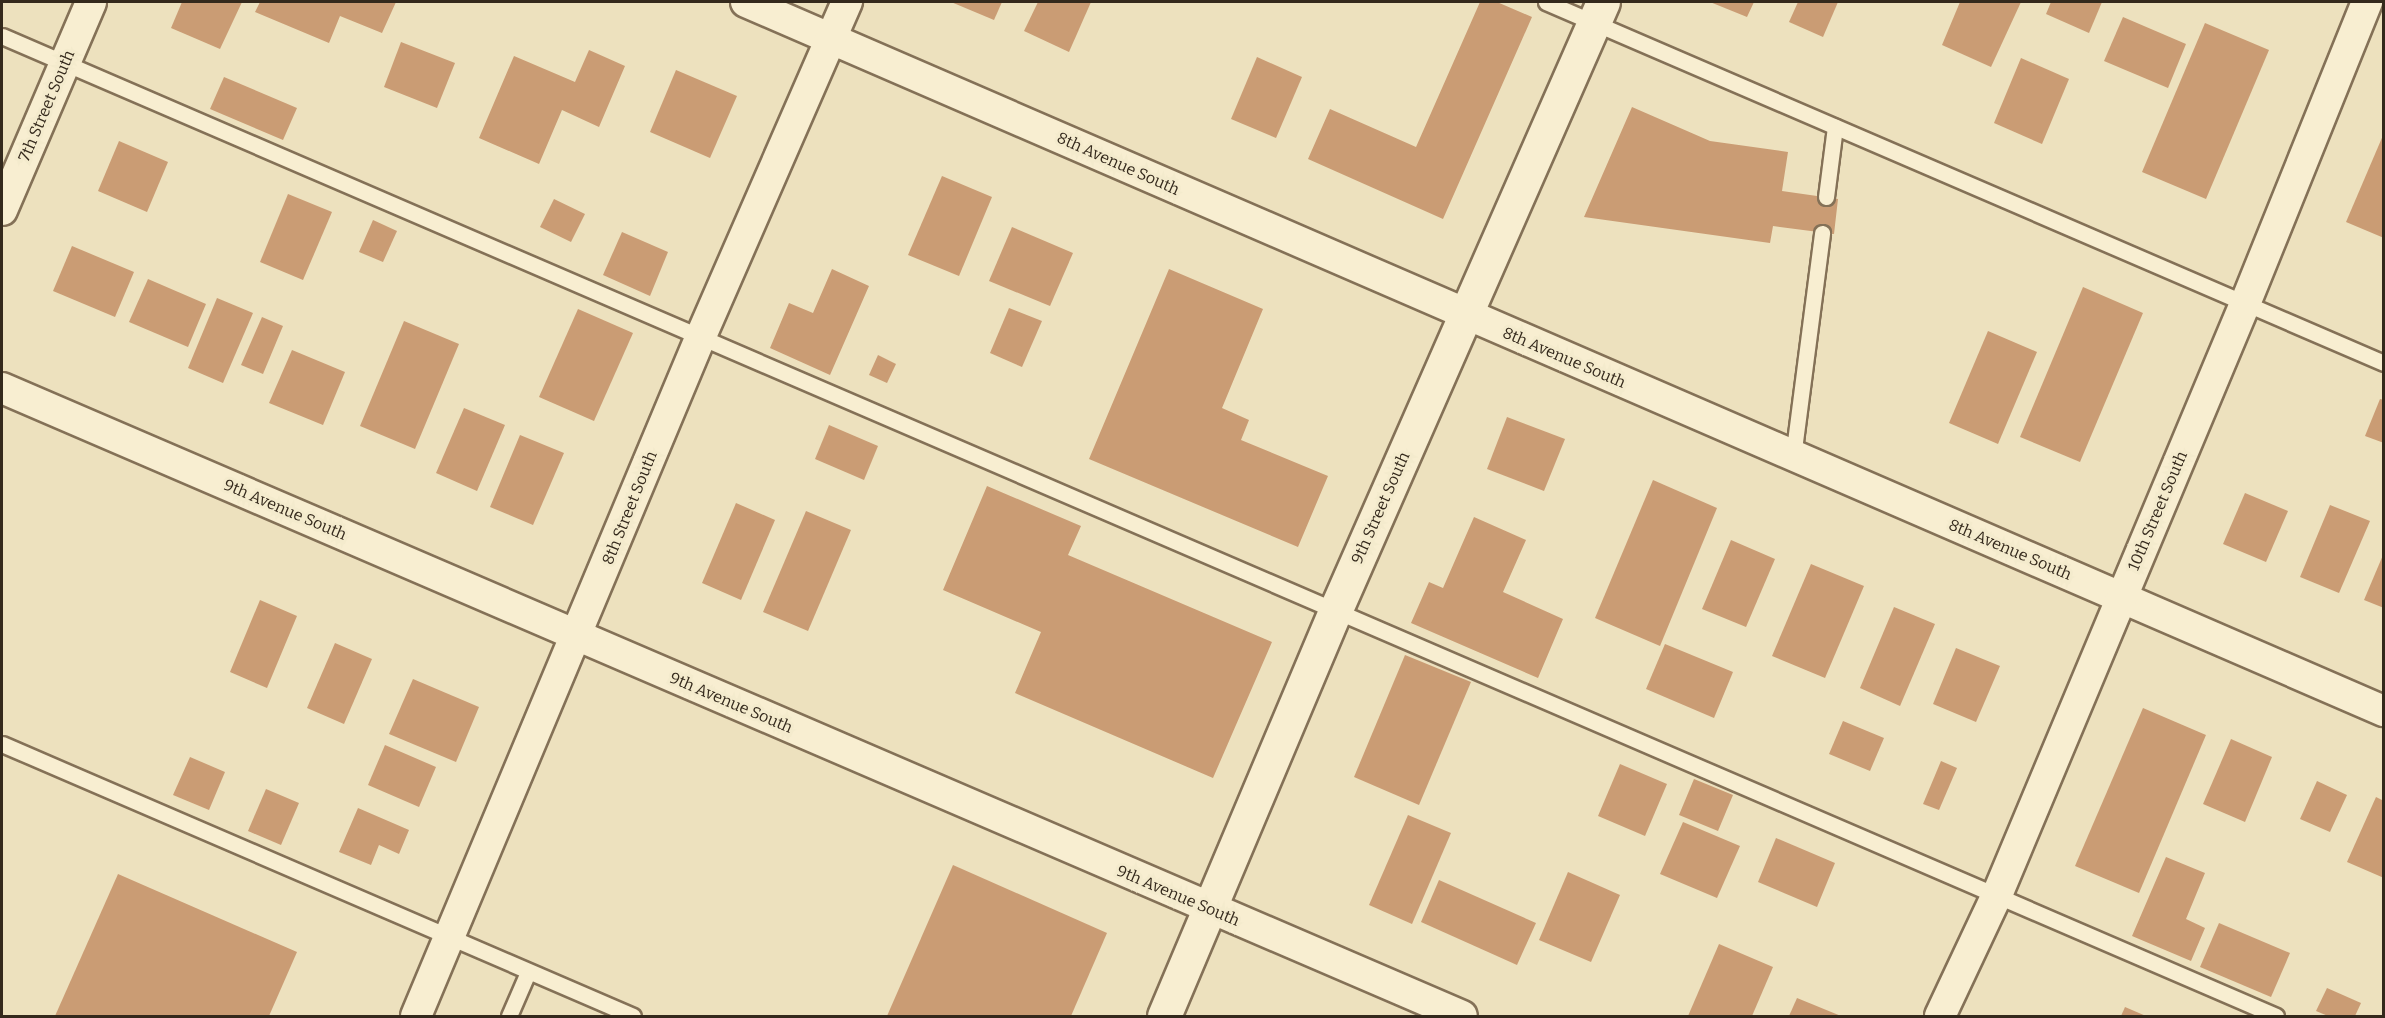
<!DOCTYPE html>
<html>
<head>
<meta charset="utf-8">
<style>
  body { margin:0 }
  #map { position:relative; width:2385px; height:1018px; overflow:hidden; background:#ede1be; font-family:Bitter,serif }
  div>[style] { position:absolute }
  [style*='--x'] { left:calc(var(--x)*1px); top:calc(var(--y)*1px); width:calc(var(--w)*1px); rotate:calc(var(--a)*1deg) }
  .building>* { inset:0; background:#ca9c74 }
  .roads { filter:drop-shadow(2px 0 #847157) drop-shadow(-2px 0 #847157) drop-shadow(0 2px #847157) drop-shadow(0 -2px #847157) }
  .lane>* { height:15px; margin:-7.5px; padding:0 7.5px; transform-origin:7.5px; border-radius:7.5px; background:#f8eed1 }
  .street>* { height:30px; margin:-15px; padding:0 15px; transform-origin:15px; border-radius:15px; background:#f8eed1 }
  .secondary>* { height:33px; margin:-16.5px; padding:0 16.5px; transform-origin:16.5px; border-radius:16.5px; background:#f8eed1 }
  span { translate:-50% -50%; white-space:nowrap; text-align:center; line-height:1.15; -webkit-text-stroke:6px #f4ebcd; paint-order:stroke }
  .street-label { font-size:16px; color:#34291c }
  .frame { position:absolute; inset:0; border:3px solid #34291c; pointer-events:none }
</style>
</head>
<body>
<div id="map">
  <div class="building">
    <div style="clip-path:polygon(182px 2px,242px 2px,220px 49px,171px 28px)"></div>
    <div style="clip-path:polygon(260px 2px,396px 2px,382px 33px,340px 16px,329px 43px,255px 12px)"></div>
    <div style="clip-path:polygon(951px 2px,1002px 2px,994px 20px)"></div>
    <div style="clip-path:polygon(1038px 2px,1091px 2px,1069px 52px,1024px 31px)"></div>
    <div style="clip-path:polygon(1480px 2px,1497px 2px,1532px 17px,1443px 219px,1308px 159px,1330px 109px,1416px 147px)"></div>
    <div style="clip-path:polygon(1710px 2px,1754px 2px,1747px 17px)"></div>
    <div style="clip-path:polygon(1798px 2px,1838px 2px,1823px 37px,1789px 22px)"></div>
    <div style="clip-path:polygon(1960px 2px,2021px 2px,1991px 67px,1942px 45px)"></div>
    <div style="clip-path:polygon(2051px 2px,2102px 2px,2089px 33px,2046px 14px)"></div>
    <div style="clip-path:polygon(2123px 17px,2186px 44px,2168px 88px,2104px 61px)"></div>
    <div style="clip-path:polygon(2205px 23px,2269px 50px,2206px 199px,2142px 172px)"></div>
    <div style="clip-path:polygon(401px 42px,455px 63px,437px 108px,384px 87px)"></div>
    <div style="clip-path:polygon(589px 50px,625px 66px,599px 127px,562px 110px,539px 164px,479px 138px,514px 56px,575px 82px)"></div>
    <div style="clip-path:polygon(1257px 57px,1302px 77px,1276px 138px,1231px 119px)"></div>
    <div style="clip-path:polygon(2021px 58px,2069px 79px,2042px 144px,1994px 123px)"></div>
    <div style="clip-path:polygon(676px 70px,737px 96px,710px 158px,650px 132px)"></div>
    <div style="clip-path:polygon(224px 77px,297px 108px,283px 140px,210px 109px)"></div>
    <div style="clip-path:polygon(1632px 107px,1710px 141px,1788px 152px,1782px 191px,1838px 199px,1834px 234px,1773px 226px,1770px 243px,1584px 217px)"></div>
    <div style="clip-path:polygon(2384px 133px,2384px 238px,2346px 222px)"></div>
    <div style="clip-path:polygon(119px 141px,168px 162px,147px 212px,98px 191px)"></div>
    <div style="clip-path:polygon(942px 176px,992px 197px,959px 276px,908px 255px)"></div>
    <div style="clip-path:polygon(288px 194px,332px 212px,303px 280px,260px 262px)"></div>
    <div style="clip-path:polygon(554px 199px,585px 214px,571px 242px,540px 227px)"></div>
    <div style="clip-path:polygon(373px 220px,397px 231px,383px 262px,359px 252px)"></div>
    <div style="clip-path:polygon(1012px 227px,1073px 253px,1050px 306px,989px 281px)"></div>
    <div style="clip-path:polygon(622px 232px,668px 252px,650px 296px,603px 275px)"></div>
    <div style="clip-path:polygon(72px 246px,134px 272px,115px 317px,53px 291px)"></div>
    <div style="clip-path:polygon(832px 269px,869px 286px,830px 375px,770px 348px,789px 303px,813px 313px)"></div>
    <div style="clip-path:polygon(1169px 269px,1263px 309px,1222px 408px,1249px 420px,1241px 440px,1328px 476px,1298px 547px,1089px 459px)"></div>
    <div style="clip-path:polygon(148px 279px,206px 304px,188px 347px,129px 322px)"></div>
    <div style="clip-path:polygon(2083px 287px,2143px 313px,2080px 462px,2020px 437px)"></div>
    <div style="clip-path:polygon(217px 298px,253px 313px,223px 383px,188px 368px)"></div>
    <div style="clip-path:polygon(1009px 308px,1042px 321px,1022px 367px,990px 353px)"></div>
    <div style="clip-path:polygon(578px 309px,633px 333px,594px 421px,539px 397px)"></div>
    <div style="clip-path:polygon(262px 317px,283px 326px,263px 374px,241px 365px)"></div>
    <div style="clip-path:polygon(404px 321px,459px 344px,415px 449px,360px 426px)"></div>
    <div style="clip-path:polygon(1988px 331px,2037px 352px,1998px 444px,1949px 423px)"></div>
    <div style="clip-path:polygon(292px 350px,345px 372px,323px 425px,269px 403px)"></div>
    <div style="clip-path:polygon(878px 355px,896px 364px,887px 383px,869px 375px)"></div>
    <div style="clip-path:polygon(2380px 399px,2384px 400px,2384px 443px,2365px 436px)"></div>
    <div style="clip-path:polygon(464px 408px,505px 425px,477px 491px,436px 473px)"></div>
    <div style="clip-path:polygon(1507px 417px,1565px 439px,1544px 491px,1487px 469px)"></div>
    <div style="clip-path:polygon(829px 425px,878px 446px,864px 480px,815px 459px)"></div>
    <div style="clip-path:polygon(520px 435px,564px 453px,533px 525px,490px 507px)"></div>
    <div style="clip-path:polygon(1653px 480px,1717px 508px,1660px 646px,1595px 618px)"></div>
    <div style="clip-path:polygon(987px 486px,1081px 526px,1068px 555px,1272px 642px,1213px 778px,1015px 693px,1041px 632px,943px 590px)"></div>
    <div style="clip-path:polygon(2245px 493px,2288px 511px,2266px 562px,2223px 544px)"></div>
    <div style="clip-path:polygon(736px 503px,775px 520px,741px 600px,702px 583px)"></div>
    <div style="clip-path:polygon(2330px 505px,2370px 521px,2339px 593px,2300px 577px)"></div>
    <div style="clip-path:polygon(806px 511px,851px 530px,808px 631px,763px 612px)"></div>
    <div style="clip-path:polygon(1474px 517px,1526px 540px,1503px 592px,1563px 619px,1538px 678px,1411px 623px,1429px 582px,1443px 588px)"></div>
    <div style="clip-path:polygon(1731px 540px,1775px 559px,1746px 627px,1702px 609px)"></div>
    <div style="clip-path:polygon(2383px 555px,2384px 555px,2384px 608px,2364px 600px)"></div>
    <div style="clip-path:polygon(1811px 564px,1864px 586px,1825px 678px,1772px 656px)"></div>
    <div style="clip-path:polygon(260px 600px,297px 616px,267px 688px,230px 672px)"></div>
    <div style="clip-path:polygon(1894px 607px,1935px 624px,1900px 706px,1860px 688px)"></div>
    <div style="clip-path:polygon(335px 643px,372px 659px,344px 724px,307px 708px)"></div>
    <div style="clip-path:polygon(1665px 644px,1733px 672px,1714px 718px,1646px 689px)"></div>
    <div style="clip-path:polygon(1956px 648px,2000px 666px,1976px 722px,1933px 704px)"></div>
    <div style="clip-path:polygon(1405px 655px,1471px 682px,1419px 805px,1354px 777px)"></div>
    <div style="clip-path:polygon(413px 679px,479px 707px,456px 762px,389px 734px)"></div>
    <div style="clip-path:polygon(2143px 708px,2206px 735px,2139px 893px,2075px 866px)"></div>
    <div style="clip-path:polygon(1843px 721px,1884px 738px,1870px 771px,1829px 754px)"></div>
    <div style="clip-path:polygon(2231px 739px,2272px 757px,2245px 822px,2203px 804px)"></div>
    <div style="clip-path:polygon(385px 745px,436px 767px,419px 807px,368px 785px)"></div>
    <div style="clip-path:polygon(190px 757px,225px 772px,209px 810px,173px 795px)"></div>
    <div style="clip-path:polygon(1941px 761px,1957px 768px,1939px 810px,1923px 804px)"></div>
    <div style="clip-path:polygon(1620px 764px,1667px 784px,1645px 836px,1598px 816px)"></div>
    <div style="clip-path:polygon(1694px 779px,1733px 795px,1718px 831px,1679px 815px)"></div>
    <div style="clip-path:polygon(2317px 781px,2347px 795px,2330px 832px,2300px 819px)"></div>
    <div style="clip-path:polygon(266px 789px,299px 803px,281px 845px,248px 831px)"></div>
    <div style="clip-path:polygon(2376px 797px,2384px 801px,2384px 878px,2347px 862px)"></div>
    <div style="clip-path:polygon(358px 808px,409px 830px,399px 854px,379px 845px,371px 865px,339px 852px)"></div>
    <div style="clip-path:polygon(1408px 815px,1451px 833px,1412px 924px,1369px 905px)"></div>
    <div style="clip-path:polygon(1683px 822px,1740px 846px,1717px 898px,1660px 874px)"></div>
    <div style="clip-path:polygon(1776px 838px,1835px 863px,1817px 907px,1758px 882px)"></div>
    <div style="clip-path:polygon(2166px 857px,2205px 873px,2186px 919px,2205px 928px,2191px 961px,2132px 936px)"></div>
    <div style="clip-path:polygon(953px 865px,1107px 933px,1071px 1016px,887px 1016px)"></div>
    <div style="clip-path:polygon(1568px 872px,1620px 895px,1591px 962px,1539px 940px)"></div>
    <div style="clip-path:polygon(118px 874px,297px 952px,269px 1016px,55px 1016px)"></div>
    <div style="clip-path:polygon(1439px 880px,1536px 923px,1517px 965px,1421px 922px)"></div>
    <div style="clip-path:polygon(2219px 923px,2290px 953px,2271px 997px,2200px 967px)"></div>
    <div style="clip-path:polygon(1719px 944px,1773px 967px,1752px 1016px,1688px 1016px)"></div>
    <div style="clip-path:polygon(2327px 988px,2361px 1003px,2355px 1016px,2328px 1016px,2316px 1011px)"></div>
    <div style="clip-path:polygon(1797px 998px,1841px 1016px,1789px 1016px)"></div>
    <div style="clip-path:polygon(2125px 1007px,2146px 1016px,2121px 1016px)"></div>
  </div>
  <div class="roads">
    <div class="lane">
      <div style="--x:1546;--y:2;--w:912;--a:23.31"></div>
      <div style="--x:2;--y:36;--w:2476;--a:23.31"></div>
      <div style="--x:1826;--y:197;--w:71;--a:-82.7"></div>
      <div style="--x:1793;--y:457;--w:226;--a:-82.6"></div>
      <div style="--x:2;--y:744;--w:687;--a:23.32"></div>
      <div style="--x:509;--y:1016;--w:48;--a:-66.6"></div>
    </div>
    <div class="street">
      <div style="--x:746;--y:2;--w:1785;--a:23.41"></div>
      <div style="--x:2;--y:210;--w:226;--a:-66.8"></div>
      <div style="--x:2;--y:388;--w:1589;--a:23.27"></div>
      <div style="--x:416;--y:1016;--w:737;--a:-67.26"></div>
      <div style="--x:701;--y:336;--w:365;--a:-66.4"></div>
      <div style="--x:1940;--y:1016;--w:134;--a:-64.8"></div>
      <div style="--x:1997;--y:895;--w:641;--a:-67.24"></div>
      <div style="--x:2245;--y:304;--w:326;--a:-68"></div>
    </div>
    <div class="secondary">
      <div style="--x:1164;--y:1016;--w:442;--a:-67.1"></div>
      <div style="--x:1336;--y:609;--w:663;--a:-66.26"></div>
    </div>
  </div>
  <div class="street-label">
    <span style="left:47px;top:106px;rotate:-67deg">7th Street South</span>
    <span style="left:1118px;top:164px;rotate:24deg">8th Avenue South</span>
    <span style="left:1564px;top:358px;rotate:23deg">8th Avenue South</span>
    <span style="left:630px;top:508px;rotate:-68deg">8th Street South</span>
    <span style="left:1381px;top:508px;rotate:-66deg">9th Street South</span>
    <span style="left:285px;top:510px;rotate:23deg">9th Avenue South</span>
    <span style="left:2158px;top:511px;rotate:-67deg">10th Street South</span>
    <span style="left:2010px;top:550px;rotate:23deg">8th Avenue South</span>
    <span style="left:731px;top:703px;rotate:23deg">9th Avenue South</span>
    <span style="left:1178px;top:896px;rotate:23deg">9th Avenue South</span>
  </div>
  <div class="frame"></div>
</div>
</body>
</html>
